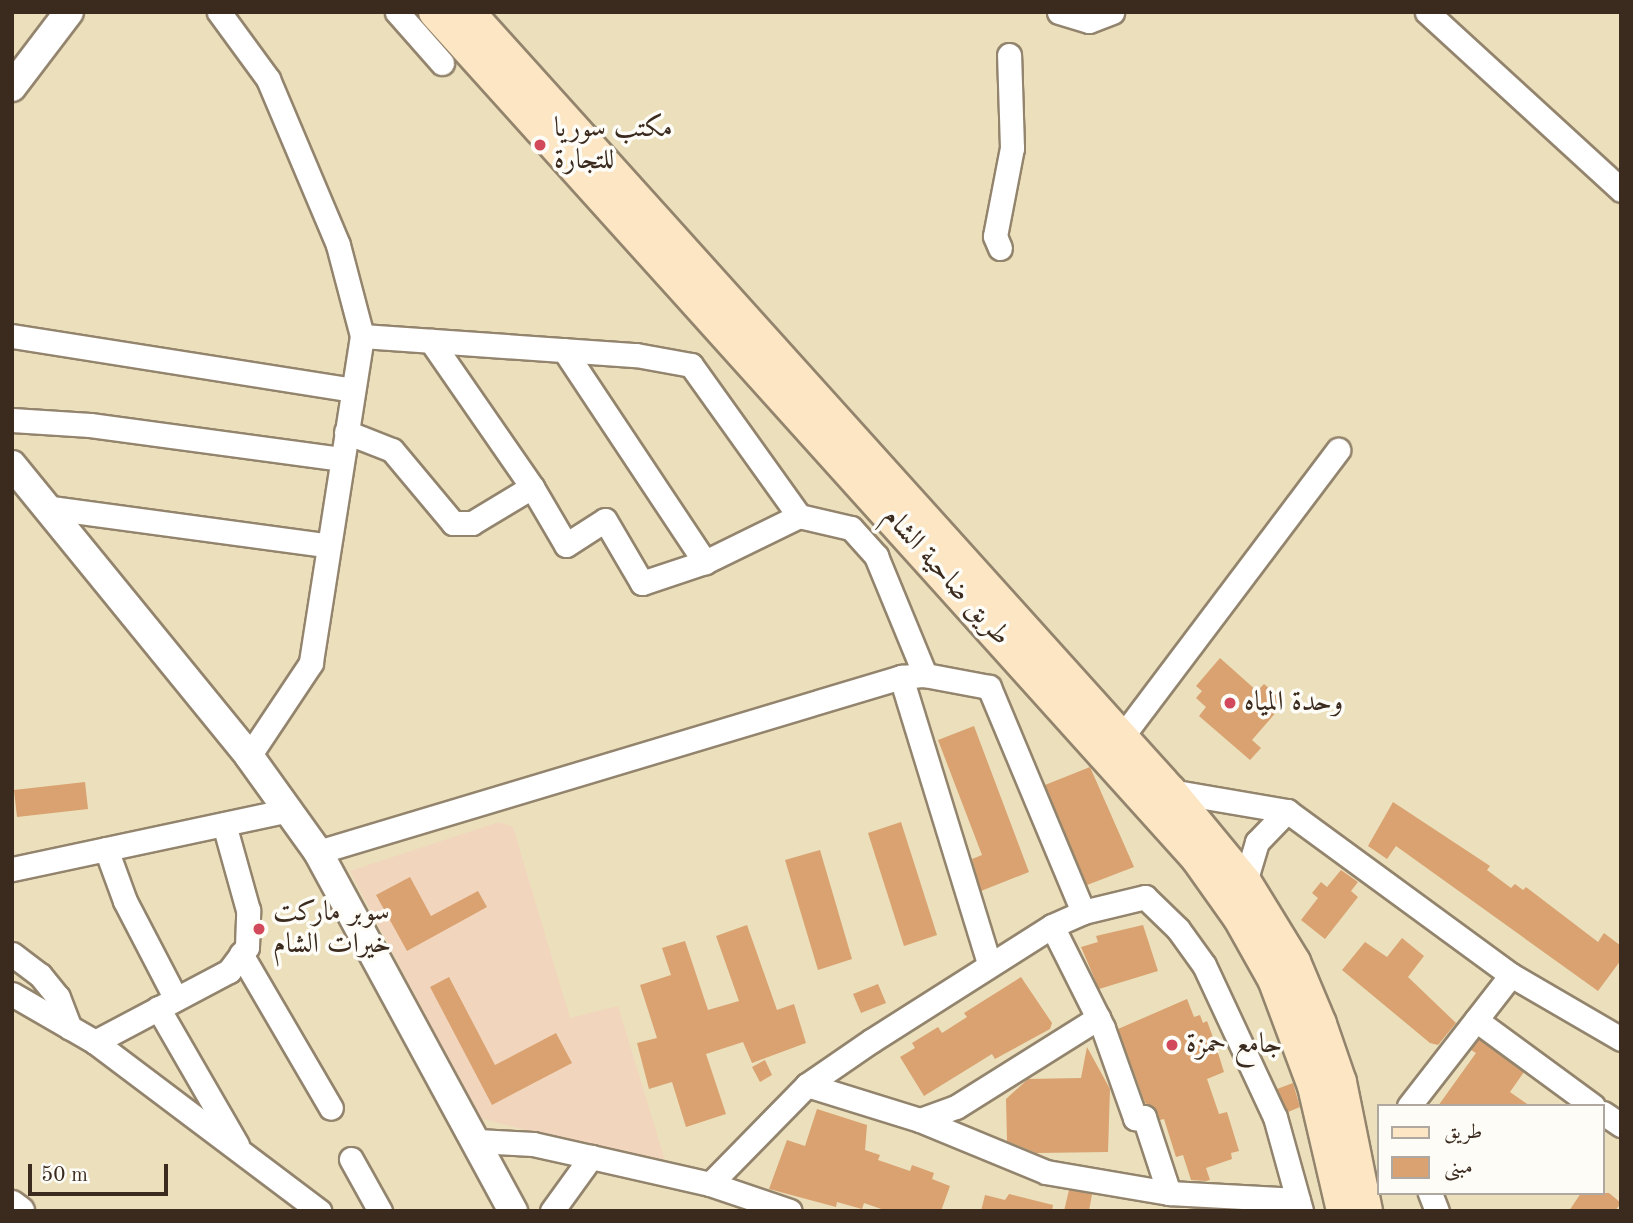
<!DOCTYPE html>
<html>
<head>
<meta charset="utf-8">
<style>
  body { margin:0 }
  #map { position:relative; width:1633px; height:1223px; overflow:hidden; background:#ebdfbc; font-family:"Old Standard TT",Amiri,serif }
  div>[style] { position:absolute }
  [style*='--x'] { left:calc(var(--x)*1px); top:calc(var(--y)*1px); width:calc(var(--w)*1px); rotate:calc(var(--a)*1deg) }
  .built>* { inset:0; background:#f2d5bd }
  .building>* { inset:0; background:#d9a270 }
  .roads { filter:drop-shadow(2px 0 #93846d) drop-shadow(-2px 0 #93846d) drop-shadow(0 2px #93846d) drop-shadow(0 -2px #93846d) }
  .minor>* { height:23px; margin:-11.5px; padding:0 11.5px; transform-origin:11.5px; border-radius:11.5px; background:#fff }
  .tertiary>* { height:28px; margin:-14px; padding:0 14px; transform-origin:14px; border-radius:14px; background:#fff }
  .secondary>* { height:32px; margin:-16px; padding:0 16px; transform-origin:16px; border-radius:16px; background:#fce6c4 }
  .dots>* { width:19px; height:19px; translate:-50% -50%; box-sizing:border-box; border:4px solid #fdfcf7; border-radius:50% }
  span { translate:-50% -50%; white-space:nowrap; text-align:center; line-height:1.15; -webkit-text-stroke:7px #fdfcf7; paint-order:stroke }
  .poi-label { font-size:28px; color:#3b2a1e }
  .left { translate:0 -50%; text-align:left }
  .street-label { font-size:28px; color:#3b2a1e }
  .frame { position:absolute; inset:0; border:14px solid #3b2a1e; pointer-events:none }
  .legend { position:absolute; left:1377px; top:1104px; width:228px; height:91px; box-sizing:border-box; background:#fdfcf7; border:2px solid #afa8a0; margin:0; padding:9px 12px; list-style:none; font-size:21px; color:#3b2a1e }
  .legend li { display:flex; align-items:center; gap:14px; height:35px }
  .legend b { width:35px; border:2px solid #afa8a0 }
  .scale { position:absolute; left:28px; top:1164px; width:140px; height:32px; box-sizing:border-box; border:4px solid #3b2a1e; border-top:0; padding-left:9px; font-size:21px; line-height:24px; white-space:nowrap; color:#3b2a1e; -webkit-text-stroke:5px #fdfcf7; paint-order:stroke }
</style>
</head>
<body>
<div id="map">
  <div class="built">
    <div style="clip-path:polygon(499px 822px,513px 827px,570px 1018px,618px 1006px,667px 1167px,479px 1118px,350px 871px)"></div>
  </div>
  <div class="building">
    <div style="clip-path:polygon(1220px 658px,1257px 691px,1264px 684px,1285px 702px,1252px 740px,1261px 748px,1250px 760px,1199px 716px,1206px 707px,1196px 698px,1202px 691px,1196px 686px)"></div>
    <div style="clip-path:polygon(974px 726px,1029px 872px,981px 891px,972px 859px,982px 855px,938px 740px)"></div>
    <div style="clip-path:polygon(1090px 767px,1134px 867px,1087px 885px,1045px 785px)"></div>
    <div style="clip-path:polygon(85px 782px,88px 809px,17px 817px,14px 790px)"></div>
    <div style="clip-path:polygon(1393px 802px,1490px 866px,1487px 870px,1511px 888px,1515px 884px,1523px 890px,1526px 887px,1598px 942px,1604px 933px,1621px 946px,1621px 960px,1598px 991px,1396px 846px,1387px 859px,1368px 846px)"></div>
    <div style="clip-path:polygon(901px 822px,937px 935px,904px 946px,868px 833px)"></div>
    <div style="clip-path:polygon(820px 850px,852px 959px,818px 970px,785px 860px)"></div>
    <div style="clip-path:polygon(1341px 870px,1358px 882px,1351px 891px,1358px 897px,1325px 939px,1301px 920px,1318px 898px,1312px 893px,1321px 882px,1327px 887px)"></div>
    <div style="clip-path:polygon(410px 877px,431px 916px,478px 891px,487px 907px,407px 951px,376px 895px)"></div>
    <div style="clip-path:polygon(747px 925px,777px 1010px,794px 1004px,806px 1043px,752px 1063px,743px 1042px,706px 1054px,726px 1114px,686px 1127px,672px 1082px,649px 1089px,637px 1043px,657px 1038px,640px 985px,671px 975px,662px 948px,685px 941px,708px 1010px,739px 1001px,716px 936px)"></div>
    <div style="clip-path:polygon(1143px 925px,1158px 971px,1099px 989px,1081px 947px,1098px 942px,1096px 936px)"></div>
    <div style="clip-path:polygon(1402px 938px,1424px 956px,1408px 977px,1456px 1023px,1438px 1045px,1430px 1043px,1342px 970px,1365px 942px,1387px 957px)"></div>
    <div style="clip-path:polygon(449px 977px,495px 1065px,556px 1033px,572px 1063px,492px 1105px,430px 987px)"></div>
    <div style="clip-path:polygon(1021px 977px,1052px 1023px,1050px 1029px,995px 1059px,992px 1054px,924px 1096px,900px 1057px,915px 1048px,912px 1043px,938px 1027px,942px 1033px,967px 1017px,964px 1013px)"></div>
    <div style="clip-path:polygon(878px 984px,886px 1003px,861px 1013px,853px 994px)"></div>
    <div style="clip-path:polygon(1187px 999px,1194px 1017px,1200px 1015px,1203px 1023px,1207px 1021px,1214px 1040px,1224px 1072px,1207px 1079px,1219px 1114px,1227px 1112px,1239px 1151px,1231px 1153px,1232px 1159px,1206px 1168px,1210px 1180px,1206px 1181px,1191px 1180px,1183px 1155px,1176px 1157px,1164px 1119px,1160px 1120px,1154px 1108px,1145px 1103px,1118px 1029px)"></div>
    <div style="clip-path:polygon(1479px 1039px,1524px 1072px,1510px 1092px,1530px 1106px,1438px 1106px,1476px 1053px,1471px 1050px)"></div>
    <div style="clip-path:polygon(1087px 1047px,1110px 1089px,1108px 1152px,1036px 1153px,1007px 1141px,1006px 1099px,1028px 1079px,1081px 1078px)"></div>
    <div style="clip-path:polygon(765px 1060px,772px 1075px,760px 1082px,752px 1067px)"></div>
    <div style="clip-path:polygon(1293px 1083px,1300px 1107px,1288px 1112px,1277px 1089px)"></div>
    <div style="clip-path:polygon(817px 1109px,867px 1125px,865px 1150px,880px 1155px,878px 1160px,910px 1171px,912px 1165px,934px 1173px,932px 1179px,950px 1186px,941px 1211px,887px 1211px,864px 1203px,862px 1209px,837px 1202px,836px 1207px,769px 1189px,787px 1140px,805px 1146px)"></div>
    <div style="clip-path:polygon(1069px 1190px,1092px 1194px,1089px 1211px,1064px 1211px)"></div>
    <div style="clip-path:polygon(1581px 1193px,1609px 1193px,1621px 1203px,1615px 1211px,1569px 1211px)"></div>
    <div style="clip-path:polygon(1009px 1194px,1053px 1205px,1052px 1211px,981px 1211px,985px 1195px,1005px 1200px)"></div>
  </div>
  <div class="roads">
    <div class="minor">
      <div style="--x:219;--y:12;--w:83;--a:53.8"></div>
      <div style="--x:268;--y:79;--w:180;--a:67.1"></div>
      <div style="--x:338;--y:245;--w:94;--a:75.2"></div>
      <div style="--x:362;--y:336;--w:331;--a:98.9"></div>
      <div style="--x:311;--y:663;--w:112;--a:123.7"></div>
      <div style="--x:397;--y:12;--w:68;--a:48.6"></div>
      <div style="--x:1059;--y:12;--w:31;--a:17"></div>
      <div style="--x:1089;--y:21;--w:25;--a:-21"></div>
      <div style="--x:1427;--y:12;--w:263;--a:42.5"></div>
      <div style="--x:1000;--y:248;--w:13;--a:-113"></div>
      <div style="--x:995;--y:236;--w:90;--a:-79.1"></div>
      <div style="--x:1012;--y:148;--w:93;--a:-91.8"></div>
      <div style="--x:12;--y:336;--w:345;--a:9"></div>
      <div style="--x:362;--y:336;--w:275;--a:4"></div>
      <div style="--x:636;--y:355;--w:56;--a:10.3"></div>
      <div style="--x:691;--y:365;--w:186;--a:54.4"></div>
      <div style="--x:799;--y:516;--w:53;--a:13"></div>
      <div style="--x:851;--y:528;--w:38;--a:48"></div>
      <div style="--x:876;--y:556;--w:129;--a:67.6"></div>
      <div style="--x:564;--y:350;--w:255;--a:56.4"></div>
      <div style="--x:12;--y:420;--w:78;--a:3.7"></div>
      <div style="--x:90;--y:425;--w:253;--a:7.7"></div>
      <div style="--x:346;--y:432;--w:49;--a:21.4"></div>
      <div style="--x:392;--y:450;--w:95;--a:50.1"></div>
      <div style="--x:453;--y:523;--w:19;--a:0"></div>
      <div style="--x:472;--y:523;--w:70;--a:-31"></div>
      <div style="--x:532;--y:487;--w:178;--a:-124.7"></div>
      <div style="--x:532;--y:487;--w:67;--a:59.6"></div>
      <div style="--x:566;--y:545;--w:46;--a:-32.7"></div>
      <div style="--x:605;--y:520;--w:73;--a:59.6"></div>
      <div style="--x:642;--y:583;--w:66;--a:-18.4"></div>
      <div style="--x:705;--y:562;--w:105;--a:-26.1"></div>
      <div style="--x:51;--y:508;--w:277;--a:7.7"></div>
      <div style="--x:901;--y:677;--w:299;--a:72.9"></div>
      <div style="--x:1121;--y:738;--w:361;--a:-53"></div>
      <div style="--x:1170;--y:791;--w:119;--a:9.7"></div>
      <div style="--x:1287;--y:811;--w:278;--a:36.2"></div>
      <div style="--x:1511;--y:975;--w:127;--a:30.2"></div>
      <div style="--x:106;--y:849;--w:55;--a:69.9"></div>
      <div style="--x:125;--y:901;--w:110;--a:62.5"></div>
      <div style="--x:318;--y:852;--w:609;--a:-16.71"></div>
      <div style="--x:901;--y:677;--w:24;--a:-5"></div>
      <div style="--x:925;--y:675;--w:65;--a:10.6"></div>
      <div style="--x:989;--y:687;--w:244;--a:67.3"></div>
      <div style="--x:12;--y:869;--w:284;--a:-12"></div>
      <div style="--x:1245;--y:882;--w:42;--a:-73.3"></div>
      <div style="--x:1257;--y:842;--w:43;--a:-45.9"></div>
      <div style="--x:1052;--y:926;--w:114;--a:63.4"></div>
      <div style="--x:1103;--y:1028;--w:96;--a:70.4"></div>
      <div style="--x:1135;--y:1118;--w:9;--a:-6"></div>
      <div style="--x:1144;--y:1117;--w:80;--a:71.8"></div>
      <div style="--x:1169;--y:1193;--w:129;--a:3.1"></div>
      <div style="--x:12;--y:954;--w:35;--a:37"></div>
      <div style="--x:40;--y:975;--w:28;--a:51"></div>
      <div style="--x:58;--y:997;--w:33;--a:69"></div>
      <div style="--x:241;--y:954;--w:178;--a:59.7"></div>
      <div style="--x:12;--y:994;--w:96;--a:30"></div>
      <div style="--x:95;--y:1042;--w:281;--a:37"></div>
      <div style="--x:158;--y:1008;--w:158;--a:60"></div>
      <div style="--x:1476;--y:1020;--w:145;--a:36.3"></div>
      <div style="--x:95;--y:1042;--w:152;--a:-27.9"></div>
      <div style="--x:229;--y:971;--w:30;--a:-53"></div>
      <div style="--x:247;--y:947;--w:37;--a:-88"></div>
      <div style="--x:248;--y:910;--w:89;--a:-105.6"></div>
      <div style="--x:807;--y:1085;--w:118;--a:17.2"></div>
      <div style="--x:920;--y:1120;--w:136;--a:22.4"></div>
      <div style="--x:1046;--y:1172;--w:125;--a:9.7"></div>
      <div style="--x:1409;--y:1106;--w:166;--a:-52.1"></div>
      <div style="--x:1603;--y:1113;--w:22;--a:34"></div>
      <div style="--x:920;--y:1120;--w:38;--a:-20"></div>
      <div style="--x:956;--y:1107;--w:168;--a:-32.1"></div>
      <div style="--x:477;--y:1141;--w:56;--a:3.1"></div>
      <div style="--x:533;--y:1144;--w:59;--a:12.6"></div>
      <div style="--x:591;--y:1157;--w:122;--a:12.8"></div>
      <div style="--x:710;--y:1184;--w:84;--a:18.6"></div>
      <div style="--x:351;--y:1159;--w:60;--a:60.9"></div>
      <div style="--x:710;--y:1184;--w:139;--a:-45.6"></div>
      <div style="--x:807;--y:1085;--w:78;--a:-34.5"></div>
      <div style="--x:871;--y:1041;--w:214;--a:-32.4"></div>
      <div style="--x:1052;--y:926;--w:34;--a:-24"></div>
      <div style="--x:1083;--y:912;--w:64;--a:-13.6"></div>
      <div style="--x:1145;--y:897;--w:46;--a:44.1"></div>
      <div style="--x:1178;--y:929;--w:44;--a:54.2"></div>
      <div style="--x:1204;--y:965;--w:168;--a:65"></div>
      <div style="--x:1275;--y:1117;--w:98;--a:74.5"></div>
      <div style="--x:1430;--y:1193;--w:19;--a:69"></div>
      <div style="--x:552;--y:1211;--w:67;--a:-54.2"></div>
    </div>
    <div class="tertiary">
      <div style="--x:12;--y:87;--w:94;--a:-52.8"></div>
      <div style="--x:12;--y:465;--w:375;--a:50.8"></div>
      <div style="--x:249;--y:756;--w:118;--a:54.3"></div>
      <div style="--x:318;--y:852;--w:409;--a:61.5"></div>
      <div style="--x:12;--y:1205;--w:10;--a:37"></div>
    </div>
    <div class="secondary">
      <div style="--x:435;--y:12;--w:1139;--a:47.99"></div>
      <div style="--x:1197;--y:858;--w:72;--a:54.6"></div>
      <div style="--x:1239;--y:917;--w:71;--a:60.6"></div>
      <div style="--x:1274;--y:979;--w:114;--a:69.5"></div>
      <div style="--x:1314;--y:1086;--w:128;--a:76.9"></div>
      <div style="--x:468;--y:12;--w:1049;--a:47.98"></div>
      <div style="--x:1170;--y:791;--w:118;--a:50.5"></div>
      <div style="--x:1245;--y:882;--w:94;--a:58.5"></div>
      <div style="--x:1294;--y:962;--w:67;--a:67.2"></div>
      <div style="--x:1320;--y:1024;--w:61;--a:71"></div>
      <div style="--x:1340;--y:1082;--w:132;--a:78.6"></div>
    </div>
  </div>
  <div class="dots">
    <div style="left:540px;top:145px;background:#d1495b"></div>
    <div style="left:1230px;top:703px;background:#d1495b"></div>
    <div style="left:259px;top:929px;background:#d1495b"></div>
    <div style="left:1172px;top:1045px;background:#d1495b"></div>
  </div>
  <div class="poi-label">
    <span class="left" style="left:554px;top:145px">مكتب سوريا<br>للتجارة</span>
    <span class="left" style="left:1244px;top:703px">وحدة المياه</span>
    <span class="left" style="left:273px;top:929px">سوبر ماركت<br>خيرات الشام</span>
    <span class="left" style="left:1186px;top:1045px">جامع حمزة</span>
  </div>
  <div class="street-label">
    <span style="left:946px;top:577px;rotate:48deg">طريق ضاحية الشام</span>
  </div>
  <div class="frame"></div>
  <ul class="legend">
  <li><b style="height:9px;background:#fce6c4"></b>طريق</li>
  <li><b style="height:19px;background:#d9a270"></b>مبنى</li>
  </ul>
  <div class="scale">50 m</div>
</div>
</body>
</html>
